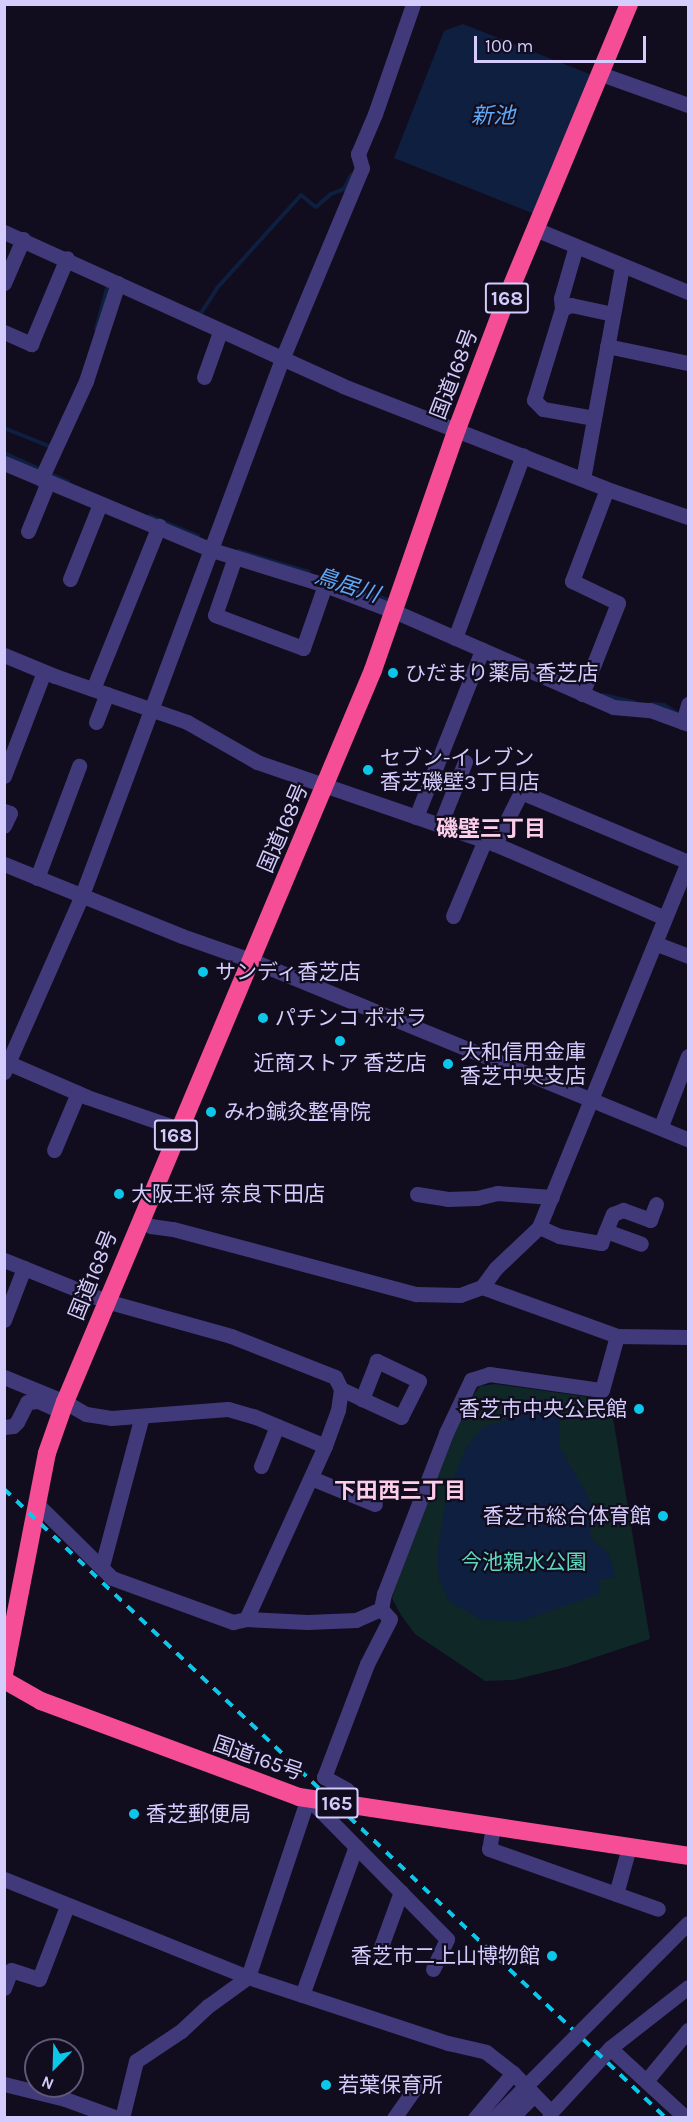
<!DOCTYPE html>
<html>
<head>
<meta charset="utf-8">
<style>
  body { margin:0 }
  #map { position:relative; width:693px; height:2122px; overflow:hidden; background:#110d1e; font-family:Karla,"Noto Sans JP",sans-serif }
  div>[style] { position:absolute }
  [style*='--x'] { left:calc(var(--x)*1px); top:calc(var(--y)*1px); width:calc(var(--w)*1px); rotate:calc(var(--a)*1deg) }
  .green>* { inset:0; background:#102727 }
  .water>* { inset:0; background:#0e1f40 }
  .stream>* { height:4px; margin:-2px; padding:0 2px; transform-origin:2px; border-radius:2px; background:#0e1f40 }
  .minor>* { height:15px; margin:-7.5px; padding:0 7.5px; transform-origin:7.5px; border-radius:7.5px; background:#403a7a }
  .highway>* { height:18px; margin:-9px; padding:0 9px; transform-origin:9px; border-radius:9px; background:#f64e96 }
  .rail>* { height:4px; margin-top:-2px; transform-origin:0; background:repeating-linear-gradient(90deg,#0cc7e9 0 9px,transparent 0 17px) }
  .minor-bridge>* { height:15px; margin:-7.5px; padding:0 7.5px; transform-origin:7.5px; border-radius:7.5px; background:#403a7a }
  .dots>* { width:16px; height:16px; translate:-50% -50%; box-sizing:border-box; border:3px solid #110d1e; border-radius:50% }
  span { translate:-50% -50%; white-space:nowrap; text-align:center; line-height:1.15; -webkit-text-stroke:4.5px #110d1e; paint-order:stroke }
  .shield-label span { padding:2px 4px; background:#110d1e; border:2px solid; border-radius:4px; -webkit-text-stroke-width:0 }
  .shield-label { font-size:20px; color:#d4ccfc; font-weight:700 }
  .street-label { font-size:21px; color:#d4ccfc }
  .poi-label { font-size:21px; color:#d4ccfc }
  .left { translate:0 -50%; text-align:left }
  .right { translate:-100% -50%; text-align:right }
  .park-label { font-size:21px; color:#5dd8bf }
  .water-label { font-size:22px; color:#60a9f7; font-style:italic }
  .neighbourhood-label { font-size:22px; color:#fccee9; font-weight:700 }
  .frame { position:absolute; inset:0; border:6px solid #d4ccfc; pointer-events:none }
  .north { position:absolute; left:24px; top:2038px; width:60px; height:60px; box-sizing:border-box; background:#110d1e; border:2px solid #5f5977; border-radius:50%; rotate:203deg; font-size:16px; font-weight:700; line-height:24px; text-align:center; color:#d4ccfc }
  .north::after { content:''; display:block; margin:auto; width:21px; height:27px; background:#0cc7e9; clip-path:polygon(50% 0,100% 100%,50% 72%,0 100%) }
  .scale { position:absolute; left:474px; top:36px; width:172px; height:27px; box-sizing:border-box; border:3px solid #d4ccfc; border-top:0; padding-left:8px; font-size:18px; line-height:21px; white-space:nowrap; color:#d4ccfc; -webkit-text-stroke:4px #110d1e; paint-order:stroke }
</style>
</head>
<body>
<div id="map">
  <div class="green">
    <div style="clip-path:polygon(495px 1384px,610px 1400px,650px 1639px,566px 1667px,513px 1680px,485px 1681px,415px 1634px,401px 1615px,392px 1598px,398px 1578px,466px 1405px,480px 1386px)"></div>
  </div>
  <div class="water">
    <div style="clip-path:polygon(463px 24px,592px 75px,537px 215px,394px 158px,444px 31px)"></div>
    <div style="clip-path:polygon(534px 1405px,560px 1420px,559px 1446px,590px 1500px,592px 1518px,590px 1531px,593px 1540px,610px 1555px,615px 1577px,600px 1580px,600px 1594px,521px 1621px,482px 1620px,449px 1601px,439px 1581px,437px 1554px,446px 1498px,466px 1448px,477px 1434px,485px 1426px,506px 1421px,508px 1412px)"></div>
  </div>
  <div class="stream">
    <div style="--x:198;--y:313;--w:3;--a:0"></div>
    <div style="--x:201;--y:313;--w:30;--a:-57"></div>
    <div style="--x:217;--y:288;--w:125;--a:-47.9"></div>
    <div style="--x:301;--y:195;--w:19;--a:39"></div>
    <div style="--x:316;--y:207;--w:20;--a:-41"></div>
    <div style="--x:331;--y:194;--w:14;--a:-21"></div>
    <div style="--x:344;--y:189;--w:16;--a:-63"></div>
    <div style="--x:96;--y:329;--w:46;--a:-74.7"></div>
    <div style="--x:4;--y:428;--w:51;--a:22"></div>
    <div style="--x:4;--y:453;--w:41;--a:24.7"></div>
    <div style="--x:48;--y:473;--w:22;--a:24"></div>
    <div style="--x:150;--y:516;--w:52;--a:22.6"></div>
    <div style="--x:239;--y:551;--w:73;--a:16.7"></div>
    <div style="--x:339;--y:582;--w:55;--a:20.1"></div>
    <div style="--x:603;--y:695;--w:32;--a:13"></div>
    <div style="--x:653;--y:704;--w:11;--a:5"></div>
    <div style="--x:664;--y:705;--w:15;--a:32"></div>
  </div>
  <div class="minor">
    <div style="--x:601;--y:74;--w:92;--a:19.6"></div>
    <div style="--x:535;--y:229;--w:165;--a:22.4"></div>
    <div style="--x:4;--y:232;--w:372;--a:24.4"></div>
    <div style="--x:343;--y:386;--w:283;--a:21.3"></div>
    <div style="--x:607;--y:489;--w:86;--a:19.1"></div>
    <div style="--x:4;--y:283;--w:48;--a:-66.6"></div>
    <div style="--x:562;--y:309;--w:11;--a:-95"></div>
    <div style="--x:561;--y:298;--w:54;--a:-73.9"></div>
    <div style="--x:4;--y:332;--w:30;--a:24"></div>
    <div style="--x:31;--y:344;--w:93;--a:-67.3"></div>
    <div style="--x:607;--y:346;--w:83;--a:11.9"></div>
    <div style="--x:204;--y:377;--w:48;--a:-70.4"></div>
    <div style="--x:594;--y:418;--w:52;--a:-170"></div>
    <div style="--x:543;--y:409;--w:13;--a:-135"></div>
    <div style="--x:534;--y:400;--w:95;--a:-72.9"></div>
    <div style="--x:562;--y:309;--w:10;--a:-24"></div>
    <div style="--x:571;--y:305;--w:43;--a:12.1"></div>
    <div style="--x:4;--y:463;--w:225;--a:22.7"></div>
    <div style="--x:212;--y:550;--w:118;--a:17.2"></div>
    <div style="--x:325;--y:585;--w:76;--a:20.8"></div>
    <div style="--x:396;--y:612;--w:237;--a:23.6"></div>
    <div style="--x:613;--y:707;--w:37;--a:5"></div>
    <div style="--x:650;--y:710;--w:40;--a:20.2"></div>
    <div style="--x:41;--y:479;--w:108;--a:-65.3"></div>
    <div style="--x:86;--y:381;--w:103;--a:-71.9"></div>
    <div style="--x:583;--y:479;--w:217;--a:-79.6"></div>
    <div style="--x:28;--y:531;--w:53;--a:-67.8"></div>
    <div style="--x:235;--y:557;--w:61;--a:109"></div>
    <div style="--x:215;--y:615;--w:94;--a:20.6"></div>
    <div style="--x:303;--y:648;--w:67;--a:-70.8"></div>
    <div style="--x:70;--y:579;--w:81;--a:-68.2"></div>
    <div style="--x:455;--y:638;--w:195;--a:-69.6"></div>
    <div style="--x:4;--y:655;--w:55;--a:22.4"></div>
    <div style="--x:55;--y:676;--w:140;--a:19.2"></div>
    <div style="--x:187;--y:722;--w:81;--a:29.7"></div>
    <div style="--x:257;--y:762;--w:252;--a:19"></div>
    <div style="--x:495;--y:844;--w:185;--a:23.5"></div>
    <div style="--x:93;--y:689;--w:176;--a:-68"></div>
    <div style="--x:582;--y:694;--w:98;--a:-68.4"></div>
    <div style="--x:618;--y:603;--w:51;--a:-154.4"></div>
    <div style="--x:572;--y:581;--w:98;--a:-69.2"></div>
    <div style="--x:96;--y:722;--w:30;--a:-69"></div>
    <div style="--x:683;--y:722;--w:19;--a:-74"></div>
    <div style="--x:4;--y:776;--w:111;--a:-69"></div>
    <div style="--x:4;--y:811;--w:6;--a:18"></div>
    <div style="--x:10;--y:813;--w:14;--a:115"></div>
    <div style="--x:416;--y:817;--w:180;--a:-68.4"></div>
    <div style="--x:440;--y:825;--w:68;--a:-68.4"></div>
    <div style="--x:495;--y:844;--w:58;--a:-63.4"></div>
    <div style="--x:521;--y:792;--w:181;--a:22.7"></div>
    <div style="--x:4;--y:864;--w:192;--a:22"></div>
    <div style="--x:182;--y:936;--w:75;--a:19.4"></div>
    <div style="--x:253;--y:961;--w:470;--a:22.3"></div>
    <div style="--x:37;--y:878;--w:120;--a:-69.4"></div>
    <div style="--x:453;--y:916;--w:82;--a:-67.2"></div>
    <div style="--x:657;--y:944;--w:33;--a:21"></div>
    <div style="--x:4;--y:1061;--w:90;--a:23.4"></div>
    <div style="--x:87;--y:1097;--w:97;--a:19.2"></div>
    <div style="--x:4;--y:1072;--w:193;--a:-66.2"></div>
    <div style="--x:82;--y:895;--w:572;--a:-69.54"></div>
    <div style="--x:282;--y:359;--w:207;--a:-67.3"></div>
    <div style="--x:362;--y:168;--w:15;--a:-106"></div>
    <div style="--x:358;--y:154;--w:43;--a:-67"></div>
    <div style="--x:375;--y:114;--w:116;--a:-70.9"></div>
    <div style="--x:661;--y:1126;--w:75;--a:-68.9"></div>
    <div style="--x:54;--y:1150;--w:62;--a:-67.2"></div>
    <div style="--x:417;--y:1194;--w:31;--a:9"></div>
    <div style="--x:448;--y:1199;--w:29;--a:-2"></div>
    <div style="--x:477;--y:1198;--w:21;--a:-14"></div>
    <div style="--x:497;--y:1193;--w:55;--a:4.2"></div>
    <div style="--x:140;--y:1220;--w:13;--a:29"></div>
    <div style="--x:151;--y:1226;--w:22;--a:8"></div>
    <div style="--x:173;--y:1229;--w:252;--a:15"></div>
    <div style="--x:416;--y:1294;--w:44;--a:1.3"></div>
    <div style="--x:460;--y:1295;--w:23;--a:-20"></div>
    <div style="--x:482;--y:1287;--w:144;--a:19.9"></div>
    <div style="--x:617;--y:1336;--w:71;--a:0.8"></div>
    <div style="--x:539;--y:1227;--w:22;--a:24"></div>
    <div style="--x:559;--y:1236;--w:43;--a:9.5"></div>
    <div style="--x:601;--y:1243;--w:31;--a:-68"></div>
    <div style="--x:613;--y:1214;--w:11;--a:-22"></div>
    <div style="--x:623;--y:1210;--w:29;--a:20"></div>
    <div style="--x:650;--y:1220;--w:17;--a:-69"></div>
    <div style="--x:606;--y:1231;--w:37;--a:20"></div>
    <div style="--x:4;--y:1260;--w:110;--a:21.9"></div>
    <div style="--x:106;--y:1301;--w:130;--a:15.6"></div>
    <div style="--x:231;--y:1336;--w:112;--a:21.5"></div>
    <div style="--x:335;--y:1377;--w:13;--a:63"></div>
    <div style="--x:341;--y:1389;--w:21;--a:98"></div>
    <div style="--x:338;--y:1410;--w:38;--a:110"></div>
    <div style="--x:325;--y:1446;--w:190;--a:114.5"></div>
    <div style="--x:482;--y:1287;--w:24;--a:-54"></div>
    <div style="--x:496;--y:1268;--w:59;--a:-43.6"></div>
    <div style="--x:539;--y:1227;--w:394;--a:-67.8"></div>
    <div style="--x:4;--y:1320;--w:56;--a:-69"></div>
    <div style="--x:4;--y:1377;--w:66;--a:22.3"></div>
    <div style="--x:65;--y:1402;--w:24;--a:30"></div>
    <div style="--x:86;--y:1414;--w:25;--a:9"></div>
    <div style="--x:111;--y:1418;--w:117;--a:-4.4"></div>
    <div style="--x:228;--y:1409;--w:26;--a:16"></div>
    <div style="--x:253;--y:1416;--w:78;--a:22.6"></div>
    <div style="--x:341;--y:1389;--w:23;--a:25"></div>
    <div style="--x:362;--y:1399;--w:43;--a:24.8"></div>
    <div style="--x:401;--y:1417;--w:40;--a:-63.4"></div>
    <div style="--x:419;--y:1381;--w:47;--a:-154.5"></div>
    <div style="--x:377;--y:1361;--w:41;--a:111.5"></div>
    <div style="--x:4;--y:1427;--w:9;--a:-6"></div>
    <div style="--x:13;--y:1426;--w:6;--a:-45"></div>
    <div style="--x:17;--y:1422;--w:22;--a:-63"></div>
    <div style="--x:27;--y:1402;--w:11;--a:-5"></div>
    <div style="--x:38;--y:1401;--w:17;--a:24"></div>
    <div style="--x:261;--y:1466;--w:43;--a:-68.2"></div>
    <div style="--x:311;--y:1478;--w:69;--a:22.1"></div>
    <div style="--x:38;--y:1505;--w:104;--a:44.6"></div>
    <div style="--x:112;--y:1578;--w:129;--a:20"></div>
    <div style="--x:233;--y:1622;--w:13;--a:-13"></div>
    <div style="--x:246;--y:1619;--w:61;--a:2.8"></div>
    <div style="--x:307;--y:1622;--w:49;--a:-2.3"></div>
    <div style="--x:356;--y:1620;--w:27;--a:-24"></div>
    <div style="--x:381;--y:1609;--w:13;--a:48"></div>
    <div style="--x:390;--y:1619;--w:51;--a:117.1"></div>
    <div style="--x:367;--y:1664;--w:121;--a:110.8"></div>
    <div style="--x:324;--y:1777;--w:26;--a:29"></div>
    <div style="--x:347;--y:1790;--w:16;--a:68"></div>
    <div style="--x:102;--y:1566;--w:155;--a:-75.1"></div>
    <div style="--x:381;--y:1609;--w:15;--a:-79"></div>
    <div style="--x:384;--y:1594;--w:173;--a:-68.9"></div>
    <div style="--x:446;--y:1433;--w:59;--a:-64.7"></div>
    <div style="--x:471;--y:1380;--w:19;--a:-18"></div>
    <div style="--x:489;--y:1374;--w:114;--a:8.1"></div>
    <div style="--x:602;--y:1390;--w:56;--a:-74.5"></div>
    <div style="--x:493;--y:1827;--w:22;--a:100"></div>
    <div style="--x:489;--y:1849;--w:179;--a:19.5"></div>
    <div style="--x:4;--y:1879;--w:263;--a:21.9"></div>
    <div style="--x:248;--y:1977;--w:211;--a:18.3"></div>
    <div style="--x:448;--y:2043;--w:39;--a:13"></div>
    <div style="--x:486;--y:2052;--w:34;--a:38"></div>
    <div style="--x:513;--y:2073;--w:54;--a:45.7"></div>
    <div style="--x:551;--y:2112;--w:6;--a:108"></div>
    <div style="--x:616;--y:1894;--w:49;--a:-74.5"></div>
    <div style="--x:379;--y:1952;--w:64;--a:-69.9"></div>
    <div style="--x:658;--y:1953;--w:42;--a:-45"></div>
    <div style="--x:4;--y:1988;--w:19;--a:-69"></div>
    <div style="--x:11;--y:1970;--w:29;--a:18"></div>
    <div style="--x:39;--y:1979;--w:78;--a:-69"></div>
    <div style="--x:302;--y:1995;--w:158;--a:-70.1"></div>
    <div style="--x:646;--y:2081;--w:66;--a:-50.5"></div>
    <div style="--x:4;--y:2084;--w:63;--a:13.8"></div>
    <div style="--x:65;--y:2099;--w:55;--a:20.1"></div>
    <div style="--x:551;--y:2112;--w:87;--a:-47.3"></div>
    <div style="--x:122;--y:2118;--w:59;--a:-76.2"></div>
    <div style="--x:136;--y:2061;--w:54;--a:-33.7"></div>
    <div style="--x:181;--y:2031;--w:37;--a:-43"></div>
    <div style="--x:208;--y:2006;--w:49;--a:-35.9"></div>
    <div style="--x:248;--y:1977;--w:189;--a:-71.5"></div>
    <div style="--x:308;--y:1798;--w:198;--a:45.4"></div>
    <div style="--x:447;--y:1939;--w:33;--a:115"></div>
    <div style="--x:394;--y:2118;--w:37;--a:-55"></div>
    <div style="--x:475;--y:2118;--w:59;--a:-49.8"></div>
    <div style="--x:511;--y:2118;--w:31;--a:-45"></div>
    <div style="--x:686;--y:2118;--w:103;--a:-137.4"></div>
    <div style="--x:610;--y:2048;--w:99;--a:-38"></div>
  </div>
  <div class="highway">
    <div style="--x:4;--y:1674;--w:225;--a:-79"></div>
    <div style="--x:47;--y:1453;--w:54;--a:-70.6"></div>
    <div style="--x:65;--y:1402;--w:794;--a:-67.18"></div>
    <div style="--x:373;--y:670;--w:255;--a:-70.8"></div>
    <div style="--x:457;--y:429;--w:136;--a:-69.3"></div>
    <div style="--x:505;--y:302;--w:323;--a:-67.4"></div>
    <div style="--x:4;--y:1680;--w:43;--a:29.6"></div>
    <div style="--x:41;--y:1701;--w:275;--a:20.4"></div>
    <div style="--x:299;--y:1797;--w:393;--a:8.6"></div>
  </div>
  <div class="rail">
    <div style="--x:4;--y:1489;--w:913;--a:43.54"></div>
  </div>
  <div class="minor-bridge">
    <div style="--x:494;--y:2118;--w:233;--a:-45.2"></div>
  </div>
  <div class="dots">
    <div style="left:393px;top:673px;background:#0cc7e9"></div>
    <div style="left:368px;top:770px;background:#0cc7e9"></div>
    <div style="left:203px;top:972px;background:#0cc7e9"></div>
    <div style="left:263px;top:1018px;background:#0cc7e9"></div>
    <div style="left:340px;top:1041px;background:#0cc7e9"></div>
    <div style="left:448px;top:1064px;background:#0cc7e9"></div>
    <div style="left:211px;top:1112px;background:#0cc7e9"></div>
    <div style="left:119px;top:1194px;background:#0cc7e9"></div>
    <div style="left:639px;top:1409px;background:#0cc7e9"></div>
    <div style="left:663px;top:1516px;background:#0cc7e9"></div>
    <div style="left:134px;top:1814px;background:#0cc7e9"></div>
    <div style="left:552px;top:1956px;background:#0cc7e9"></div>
    <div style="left:326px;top:2085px;background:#0cc7e9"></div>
  </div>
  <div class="shield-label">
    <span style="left:507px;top:298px">168</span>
    <span style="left:176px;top:1135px">168</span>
    <span style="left:337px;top:1803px">165</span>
  </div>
  <div class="street-label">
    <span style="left:454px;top:374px;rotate:-69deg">国道168号</span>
    <span style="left:283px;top:828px;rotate:-67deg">国道168号</span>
    <span style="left:93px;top:1275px;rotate:-68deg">国道168号</span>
    <span style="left:258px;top:1758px;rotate:19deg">国道165号</span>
  </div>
  <div class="poi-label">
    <span class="left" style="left:405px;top:673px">ひだまり薬局 香芝店</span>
    <span class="left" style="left:380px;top:770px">セブン-イレブン<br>香芝磯壁3丁目店</span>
    <span class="left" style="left:215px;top:972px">サンディ香芝店</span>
    <span class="left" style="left:275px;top:1018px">パチンコ ポポラ</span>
    <span class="left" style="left:460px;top:1064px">大和信用金庫<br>香芝中央支店</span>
    <span style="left:340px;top:1063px">近商ストア 香芝店</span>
    <span class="left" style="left:224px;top:1112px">みわ鍼灸整骨院</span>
    <span class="left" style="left:131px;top:1194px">大阪王将 奈良下田店</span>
    <span class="right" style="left:627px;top:1409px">香芝市中央公民館</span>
    <span class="right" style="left:651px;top:1516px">香芝市総合体育館</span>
    <span class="left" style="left:146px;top:1814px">香芝郵便局</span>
    <span class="right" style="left:540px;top:1956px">香芝市二上山博物館</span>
    <span class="left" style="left:338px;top:2085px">若葉保育所</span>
  </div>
  <div class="park-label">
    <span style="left:524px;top:1562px">今池親水公園</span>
  </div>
  <div class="water-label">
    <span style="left:493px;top:117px">新池</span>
    <span style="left:347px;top:586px;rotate:18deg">鳥居川</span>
  </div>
  <div class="neighbourhood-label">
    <span style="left:491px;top:830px">磯壁三丁目</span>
    <span style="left:400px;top:1492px">下田西三丁目</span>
  </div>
  <div class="frame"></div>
  <div class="north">N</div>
  <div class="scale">100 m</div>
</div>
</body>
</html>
